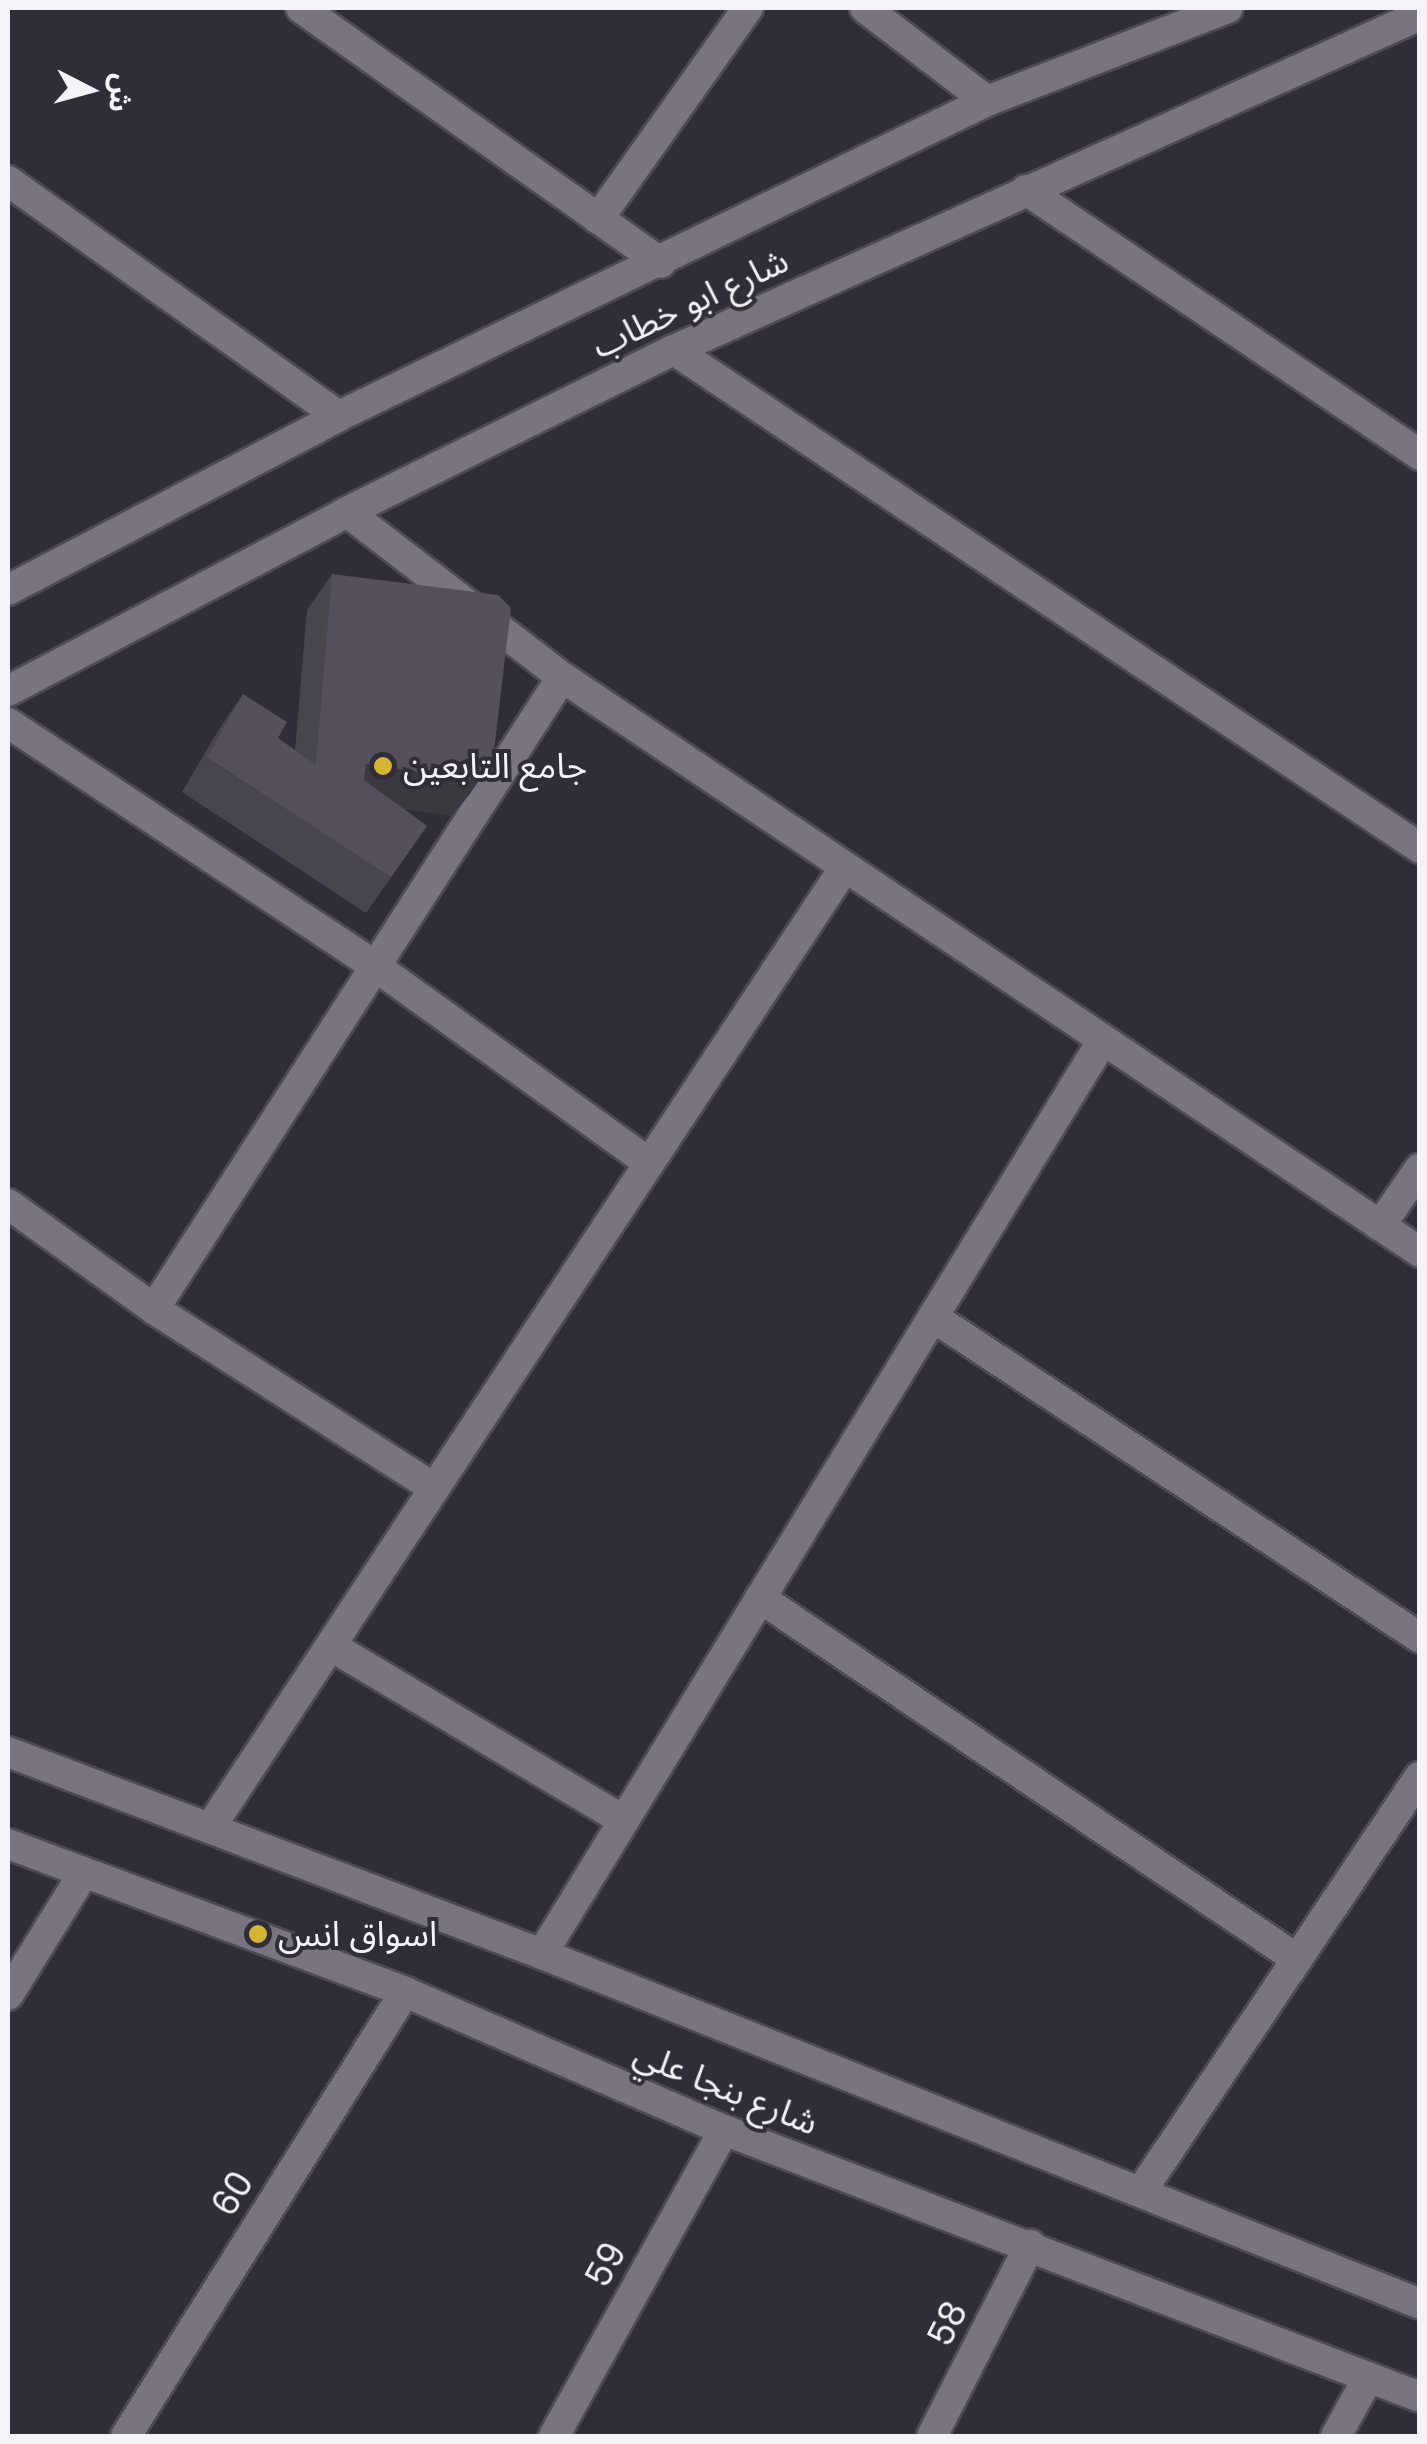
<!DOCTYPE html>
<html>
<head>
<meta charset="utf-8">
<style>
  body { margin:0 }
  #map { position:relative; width:1427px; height:2444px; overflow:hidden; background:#312d38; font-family:Poppins,"Noto Sans Arabic",sans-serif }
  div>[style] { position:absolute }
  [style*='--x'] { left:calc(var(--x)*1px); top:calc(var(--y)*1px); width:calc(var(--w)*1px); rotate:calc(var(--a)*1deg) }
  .roads { filter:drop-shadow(2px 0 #4e4a54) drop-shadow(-2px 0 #4e4a54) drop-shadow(0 2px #4e4a54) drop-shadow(0 -2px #4e4a54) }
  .minor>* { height:30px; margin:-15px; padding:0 15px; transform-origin:15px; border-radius:15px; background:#797480 }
  .secondary>* { height:30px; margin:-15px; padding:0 15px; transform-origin:15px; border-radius:15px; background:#797480 }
  .wall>* { inset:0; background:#49454f }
  .shaded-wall>* { inset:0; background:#3c3840 }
  .building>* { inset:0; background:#55505c }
  .dots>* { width:28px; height:28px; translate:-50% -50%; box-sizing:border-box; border:5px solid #312d38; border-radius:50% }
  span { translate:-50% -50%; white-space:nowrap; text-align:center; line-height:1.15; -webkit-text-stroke:8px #312d38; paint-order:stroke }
  .street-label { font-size:35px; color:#f5f2fa }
  .poi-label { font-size:35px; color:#f5f2fa }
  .left { translate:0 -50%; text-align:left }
  .frame { position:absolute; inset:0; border:10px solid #f5f2fa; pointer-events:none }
  .north { position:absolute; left:40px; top:40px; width:100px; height:100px; -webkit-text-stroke:8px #312d38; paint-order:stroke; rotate:96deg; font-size:28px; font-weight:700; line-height:40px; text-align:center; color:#f5f2fa }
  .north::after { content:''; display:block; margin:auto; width:35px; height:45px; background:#f5f2fa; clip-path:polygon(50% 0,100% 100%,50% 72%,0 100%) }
</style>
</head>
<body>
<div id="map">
  <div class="roads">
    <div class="minor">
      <div style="--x:301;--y:8;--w:441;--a:35.3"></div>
      <div style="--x:865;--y:8;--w:153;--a:37.3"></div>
      <div style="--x:8;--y:181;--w:406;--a:35.4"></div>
      <div style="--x:1026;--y:190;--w:475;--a:33.9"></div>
      <div style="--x:598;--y:219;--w:259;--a:-54.6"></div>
      <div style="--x:674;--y:350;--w:897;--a:33.73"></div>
      <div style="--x:347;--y:512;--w:271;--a:37.5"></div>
      <div style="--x:562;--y:677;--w:1033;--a:33.83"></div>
      <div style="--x:8;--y:723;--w:440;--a:33.5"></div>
      <div style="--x:375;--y:966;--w:337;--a:35.7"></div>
      <div style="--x:8;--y:1204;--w:180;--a:35.7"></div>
      <div style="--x:154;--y:1309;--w:332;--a:32.6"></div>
      <div style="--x:1380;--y:1226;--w:70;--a:-55.4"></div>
      <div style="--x:154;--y:1309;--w:752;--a:-57.15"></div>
      <div style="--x:933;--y:1317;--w:583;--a:33.39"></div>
      <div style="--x:760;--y:1598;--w:647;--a:33.91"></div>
      <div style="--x:331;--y:1646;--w:341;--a:30.8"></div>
      <div style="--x:212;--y:1825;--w:1148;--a:-56.55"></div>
      <div style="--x:542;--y:1954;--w:1072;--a:-58.46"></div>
      <div style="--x:8;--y:1995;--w:142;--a:-58.2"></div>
      <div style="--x:1142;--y:2190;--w:498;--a:-56.1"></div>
      <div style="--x:126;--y:2436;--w:524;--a:-57.86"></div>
      <div style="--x:554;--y:2436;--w:350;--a:-60.9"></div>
      <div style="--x:932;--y:2436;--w:215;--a:-62.8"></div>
      <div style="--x:1336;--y:2436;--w:66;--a:-61.1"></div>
    </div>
    <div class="secondary">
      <div style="--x:8;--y:590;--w:374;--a:-27.7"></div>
      <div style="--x:339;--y:416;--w:721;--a:-25.92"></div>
      <div style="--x:987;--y:101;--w:258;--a:-21.1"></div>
      <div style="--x:8;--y:691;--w:383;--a:-27.8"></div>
      <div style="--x:347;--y:512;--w:365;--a:-26.4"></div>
      <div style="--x:674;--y:350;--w:818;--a:-24.18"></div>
      <div style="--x:8;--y:1752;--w:571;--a:20.72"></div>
      <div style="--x:542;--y:1954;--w:945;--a:21.73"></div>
      <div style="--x:8;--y:1844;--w:424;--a:20.4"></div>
      <div style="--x:405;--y:1992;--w:348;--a:23.4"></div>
      <div style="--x:724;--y:2130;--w:745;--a:20.99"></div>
    </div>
  </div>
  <div class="wall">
    <div style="clip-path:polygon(332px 574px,493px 759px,469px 795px,451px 816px,403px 808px,427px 826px,366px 913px,182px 792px,219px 729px,243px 694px,278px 738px,295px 751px,307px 610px)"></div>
  </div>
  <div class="shaded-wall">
    <div style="clip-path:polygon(493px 759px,469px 795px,451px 816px,341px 799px,366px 764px)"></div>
  </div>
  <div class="building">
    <div style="clip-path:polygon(332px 574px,498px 595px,511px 608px,493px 759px,476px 780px,366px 764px,364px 780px,427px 826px,391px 877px,207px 757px,243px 694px,287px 722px,278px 738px,316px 765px)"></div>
  </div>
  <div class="dots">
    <div style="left:383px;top:766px;background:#d6b534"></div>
    <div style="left:258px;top:1934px;background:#d6b534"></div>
  </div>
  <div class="street-label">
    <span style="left:690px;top:303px;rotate:-25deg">شارع ابو خطاب</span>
    <span style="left:726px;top:2088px;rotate:22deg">شارع بنجا علي</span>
    <span style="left:233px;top:2194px;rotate:-58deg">60</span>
    <span style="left:606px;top:2265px;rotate:-61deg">59</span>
    <span style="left:948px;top:2324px;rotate:-63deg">58</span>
  </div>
  <div class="poi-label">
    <span class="left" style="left:403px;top:766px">جامع التابعين</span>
    <span class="left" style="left:278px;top:1934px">اسواق انس</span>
  </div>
  <div class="frame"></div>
  <div class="north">ش</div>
</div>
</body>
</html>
